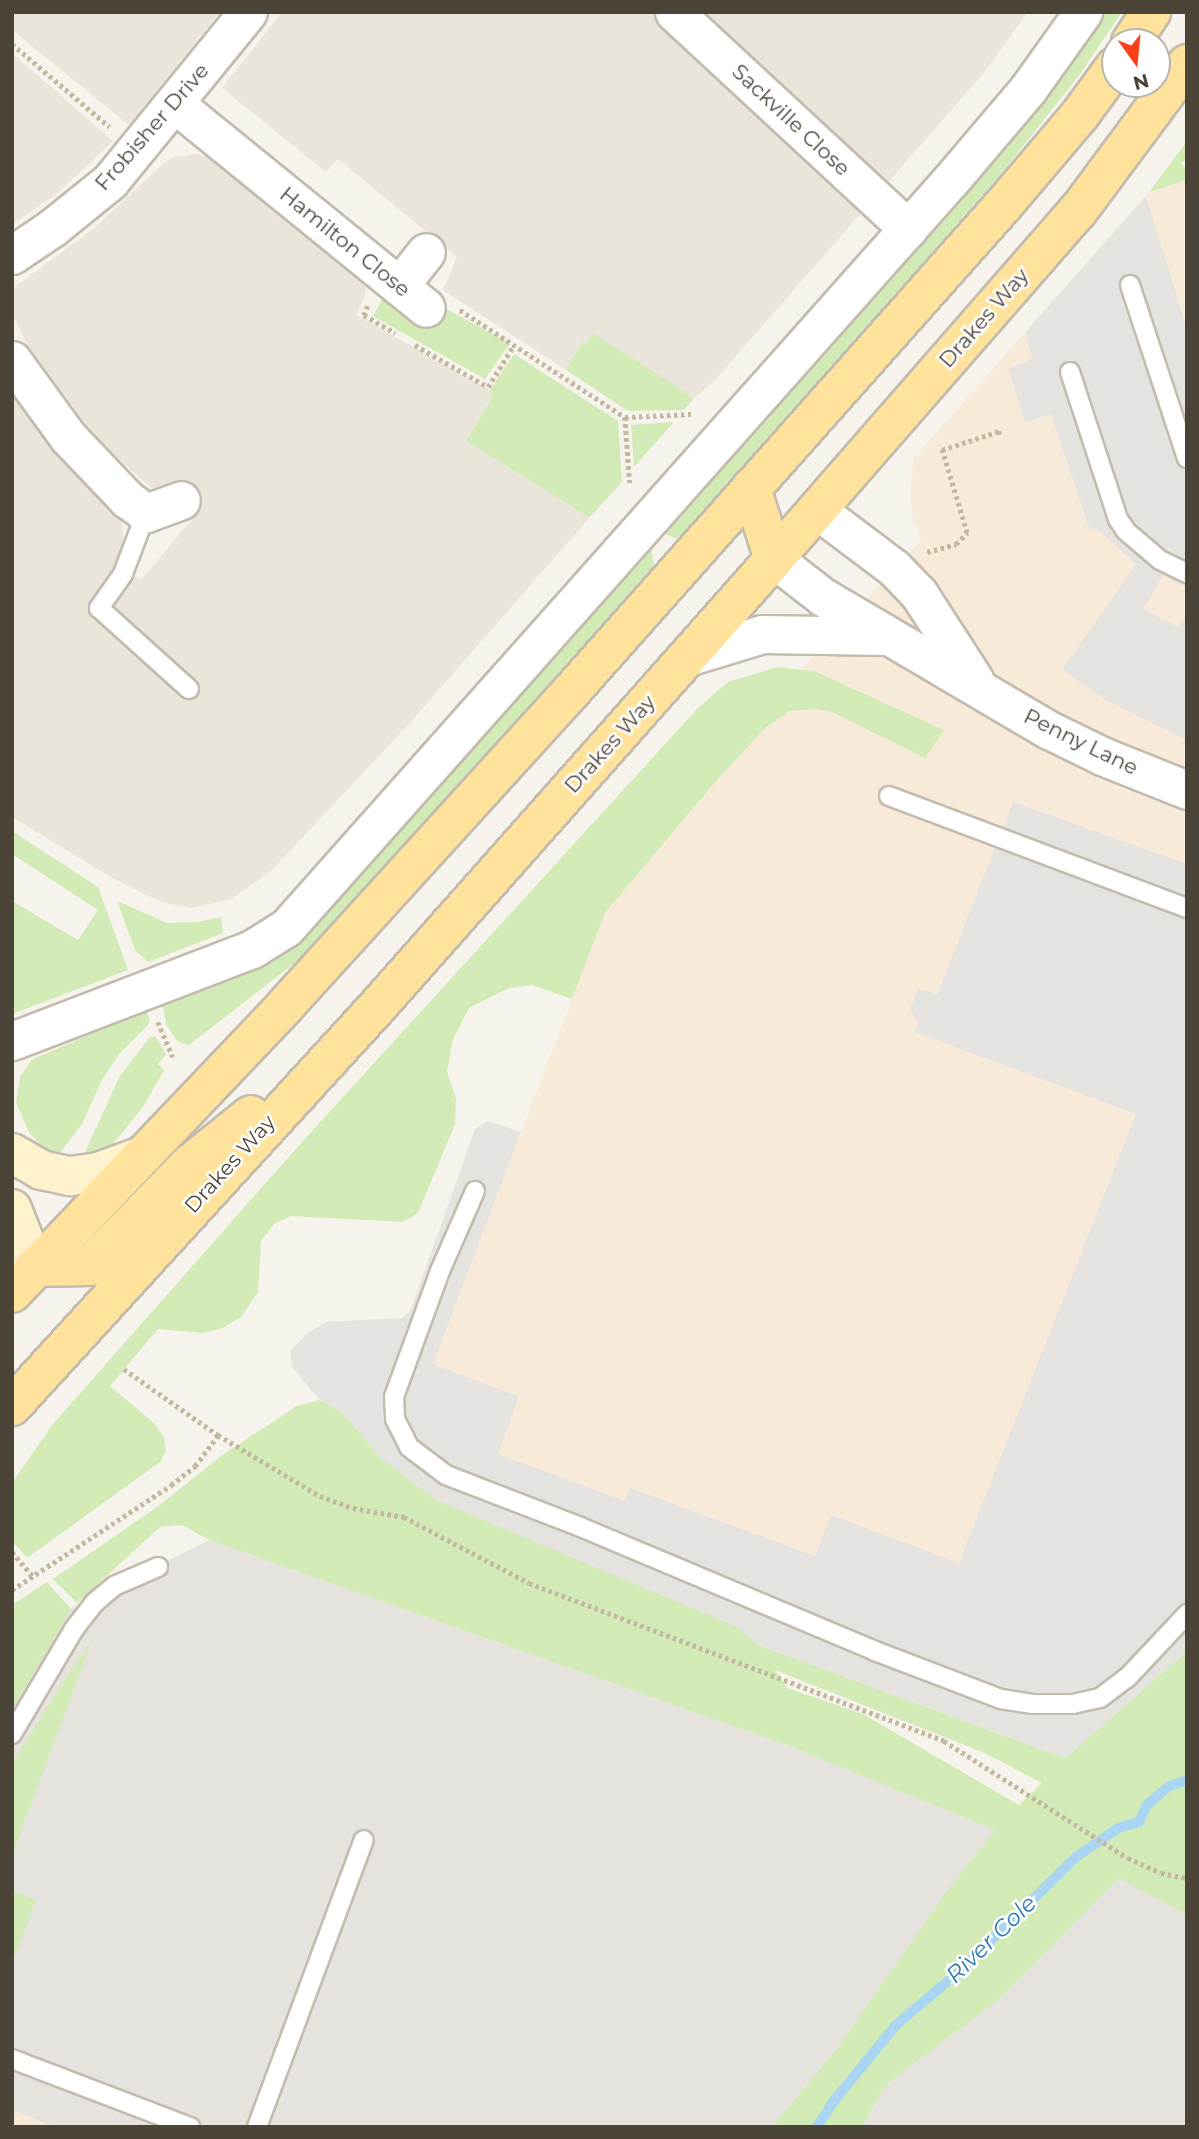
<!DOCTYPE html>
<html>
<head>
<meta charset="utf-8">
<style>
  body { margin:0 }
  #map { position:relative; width:1199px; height:2139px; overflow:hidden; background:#f6f3ec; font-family:Montserrat,sans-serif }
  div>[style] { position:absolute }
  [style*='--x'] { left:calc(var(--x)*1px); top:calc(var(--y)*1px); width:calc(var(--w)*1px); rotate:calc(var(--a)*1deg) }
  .residential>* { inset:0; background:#eae5da }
  .commercial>* { inset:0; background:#f7ead8 }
  .industrial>* { inset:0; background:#e6e2dd }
  .green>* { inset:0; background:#d2eab5 }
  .parking>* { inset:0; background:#e5e3e0 }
  .stream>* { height:10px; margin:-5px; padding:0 5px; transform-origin:5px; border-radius:5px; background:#a9d4f2 }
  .path>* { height:4.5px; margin-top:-2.25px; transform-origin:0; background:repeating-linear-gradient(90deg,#c4b79f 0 3.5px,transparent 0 7px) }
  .roads { filter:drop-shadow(2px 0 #c2bbae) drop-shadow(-2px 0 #c2bbae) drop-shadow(0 2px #c2bbae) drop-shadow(0 -2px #c2bbae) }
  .lane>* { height:18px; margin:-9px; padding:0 9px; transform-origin:9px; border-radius:9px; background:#fff }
  .street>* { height:37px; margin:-18.5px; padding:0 18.5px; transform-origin:18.5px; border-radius:18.5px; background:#fff }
  .secondary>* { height:38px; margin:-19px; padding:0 19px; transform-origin:19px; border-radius:19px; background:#fff3cd }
  .primary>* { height:38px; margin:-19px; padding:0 19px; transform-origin:19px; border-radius:19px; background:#ffe39c }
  span { translate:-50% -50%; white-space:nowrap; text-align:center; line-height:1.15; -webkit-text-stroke:5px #fff; paint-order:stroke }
  .street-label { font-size:21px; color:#4b4439 }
  .water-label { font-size:23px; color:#2e7ab2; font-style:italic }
  .frame { position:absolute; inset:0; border:14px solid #4b4439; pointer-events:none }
  .north { position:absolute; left:1101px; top:28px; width:70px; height:70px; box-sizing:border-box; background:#fff; border:2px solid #b7b4b0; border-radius:50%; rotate:165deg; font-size:19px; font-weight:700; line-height:28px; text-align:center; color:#4b4439 }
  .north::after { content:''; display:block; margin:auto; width:24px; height:32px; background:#fc3f1d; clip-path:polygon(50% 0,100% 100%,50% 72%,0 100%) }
</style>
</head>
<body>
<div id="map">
  <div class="residential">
    <div style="clip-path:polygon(12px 12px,220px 12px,129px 125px,12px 30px)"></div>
    <div style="clip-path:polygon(282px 12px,1028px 12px,982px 75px,715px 380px,693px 399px,593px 333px,586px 345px,581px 343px,566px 370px,443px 290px,457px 257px,338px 159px,326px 172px,222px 88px)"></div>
    <div style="clip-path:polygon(12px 53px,113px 141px,59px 192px,12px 225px)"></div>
    <div style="clip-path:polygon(197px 154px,214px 159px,367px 281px,365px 295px,356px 315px,491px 391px,493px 395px,466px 441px,587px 516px,591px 516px,407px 726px,271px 871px,231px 899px,192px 908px,161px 902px,114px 879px,12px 817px,12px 387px,122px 517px,123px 545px,116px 564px,141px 580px,200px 510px,196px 489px,160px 491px,150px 487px,95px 437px,29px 348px,12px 314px,12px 289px,93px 229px,164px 163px,174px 157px)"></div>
  </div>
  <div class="commercial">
    <div style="clip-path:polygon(1187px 180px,1187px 1651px,1083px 1739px,342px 1412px,320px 1400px,292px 1367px,290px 1351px,309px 1332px,327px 1322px,403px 1318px,411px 1309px,475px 1129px,488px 1121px,521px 1132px,605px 913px,710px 788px,765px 728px,790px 711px,815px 709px,832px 712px,925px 758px,943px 730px,802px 668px,921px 541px,913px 519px,910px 496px,914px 458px,1149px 192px)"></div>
    <div style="clip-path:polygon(12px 2110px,55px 2127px,12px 2127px)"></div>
  </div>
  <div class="industrial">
    <div style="clip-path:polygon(209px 1540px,792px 1747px,996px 1830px,942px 1900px,838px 2047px,772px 2127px,55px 2127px,12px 2110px,12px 1638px)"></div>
    <div style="clip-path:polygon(1119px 1877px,1187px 1915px,1187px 2127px,862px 2127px,885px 2086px,1000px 1998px)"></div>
  </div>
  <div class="green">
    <div style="clip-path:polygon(1107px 12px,1122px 12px,1080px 74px,1001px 174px,684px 537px,677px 539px,665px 534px,950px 214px,1023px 126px)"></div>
    <div style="clip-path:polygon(1187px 141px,1187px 158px,1181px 163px,1187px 170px,1187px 180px,1149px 192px)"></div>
    <div style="clip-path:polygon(384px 296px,421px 326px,441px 306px,507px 342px,508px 346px,485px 379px,373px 316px)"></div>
    <div style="clip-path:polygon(593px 333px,679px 388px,693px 399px,684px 410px,628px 411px,566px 370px,582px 342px,586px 345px)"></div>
    <div style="clip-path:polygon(514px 354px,618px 421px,622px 482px,591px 516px,587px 516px,466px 441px,493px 396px,489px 392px)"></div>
    <div style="clip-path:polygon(674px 422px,634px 467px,631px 425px)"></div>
    <div style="clip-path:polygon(651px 550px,654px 566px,650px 571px,305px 955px,189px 1045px,177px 1041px,166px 1024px,162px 1003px,306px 937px)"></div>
    <div style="clip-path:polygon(777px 667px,814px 671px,944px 730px,925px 758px,832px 712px,816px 709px,790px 711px,765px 728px,710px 788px,605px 913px,572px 999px,532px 985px,509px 988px,469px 1008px,453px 1039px,447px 1071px,456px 1099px,455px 1124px,418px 1213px,403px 1222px,291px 1216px,274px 1224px,261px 1241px,258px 1292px,241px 1317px,223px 1328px,203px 1333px,158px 1329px,110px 1386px,155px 1424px,164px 1438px,166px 1451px,160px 1462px,27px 1558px,12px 1541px,12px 1483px,53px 1424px,302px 1142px,698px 708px,728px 682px)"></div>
    <div style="clip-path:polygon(12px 831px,98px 887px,128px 970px,12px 1014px,12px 901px,78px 940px,98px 910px,12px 854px)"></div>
    <div style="clip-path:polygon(117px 901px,167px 923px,198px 922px,221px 917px,223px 933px,148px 962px,135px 950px)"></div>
    <div style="clip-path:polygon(146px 1010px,150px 1021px,147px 1026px,119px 1054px,102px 1080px,82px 1124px,59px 1154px,49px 1154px,29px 1132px,16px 1103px,20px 1077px,31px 1060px)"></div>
    <div style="clip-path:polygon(155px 1036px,166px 1054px,158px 1064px,164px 1070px,143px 1107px,112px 1145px,97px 1153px,84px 1154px,120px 1076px,150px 1037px)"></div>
    <div style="clip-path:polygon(evenodd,320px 1400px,342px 1412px,381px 1458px,737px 1627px,761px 1646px,1065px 1758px,1187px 1651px,1187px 1915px,1119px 1878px,1000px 1998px,885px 2086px,862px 2127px,772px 2127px,838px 2047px,945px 1894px,995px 1830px,792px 1747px,209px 1540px,182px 1525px,160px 1527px,77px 1603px,53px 1579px,157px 1507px,221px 1456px,297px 1406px,320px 1400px,775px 1670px,985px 1753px,1042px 1783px,1019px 1805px,863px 1714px,787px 1688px,775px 1670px)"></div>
    <div style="clip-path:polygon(47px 1582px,71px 1609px,12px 1710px,12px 1605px)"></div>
    <div style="clip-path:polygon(92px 1641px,12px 1855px,12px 1765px,62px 1683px)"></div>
    <div style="clip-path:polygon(12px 1890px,36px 1900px,12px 1964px)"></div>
  </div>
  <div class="parking">
    <div style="clip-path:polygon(1146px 196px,1187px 329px,1187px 588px,1163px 576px,1143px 609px,1178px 627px,1187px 613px,1187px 740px,1108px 701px,1062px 670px,1136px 564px,1099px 531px,1090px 530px,1051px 414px,1025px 422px,1008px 369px,1033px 359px,1025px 333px)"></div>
    <div style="clip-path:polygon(1013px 802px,1187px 864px,1187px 1651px,1065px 1758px,761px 1646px,737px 1627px,436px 1500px,381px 1458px,342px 1412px,320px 1400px,292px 1367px,290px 1351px,309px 1332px,327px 1322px,403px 1318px,411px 1310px,475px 1129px,488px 1121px,521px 1132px,433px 1364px,519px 1397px,498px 1454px,625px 1501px,630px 1488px,815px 1556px,831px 1515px,959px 1563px,1136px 1114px,915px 1032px,918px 1023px,910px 1009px,918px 988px,937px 995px)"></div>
  </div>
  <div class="stream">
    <div style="--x:817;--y:2127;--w:30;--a:-57"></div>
    <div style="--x:833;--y:2102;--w:99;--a:-50.7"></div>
    <div style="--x:896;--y:2025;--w:87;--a:-40.3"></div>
    <div style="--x:962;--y:1969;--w:160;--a:-44.5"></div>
    <div style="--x:1076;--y:1857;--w:51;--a:-34.6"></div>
    <div style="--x:1118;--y:1828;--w:22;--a:-16"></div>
    <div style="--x:1139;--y:1822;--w:19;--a:-65"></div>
    <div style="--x:1147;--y:1805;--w:29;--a:-41"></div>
    <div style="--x:1169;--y:1786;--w:19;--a:-18"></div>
  </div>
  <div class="path">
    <div style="--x:12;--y:44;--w:128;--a:40.3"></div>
    <div style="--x:368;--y:306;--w:10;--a:114"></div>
    <div style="--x:364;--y:315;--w:36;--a:30"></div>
    <div style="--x:460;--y:310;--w:197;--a:33"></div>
    <div style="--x:625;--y:417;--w:66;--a:85.7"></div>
    <div style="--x:415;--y:345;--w:84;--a:29.9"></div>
    <div style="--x:488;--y:387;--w:49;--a:-58.2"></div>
    <div style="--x:625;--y:417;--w:66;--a:-2.6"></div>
    <div style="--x:927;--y:552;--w:30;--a:-15"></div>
    <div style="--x:956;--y:544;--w:16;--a:-45"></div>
    <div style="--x:967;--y:533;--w:87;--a:-106.8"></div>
    <div style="--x:942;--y:450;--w:60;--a:-18.4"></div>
    <div style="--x:999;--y:431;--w:5;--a:79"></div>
    <div style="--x:158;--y:1022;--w:38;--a:67"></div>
    <div style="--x:124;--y:1369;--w:115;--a:35.1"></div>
    <div style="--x:218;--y:1435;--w:119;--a:30.9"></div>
    <div style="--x:320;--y:1496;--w:35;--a:20"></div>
    <div style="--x:353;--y:1508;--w:52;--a:10"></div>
    <div style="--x:404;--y:1517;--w:141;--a:27.8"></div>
    <div style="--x:529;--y:1583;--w:444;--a:20.8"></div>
    <div style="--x:944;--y:1741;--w:218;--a:32.5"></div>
    <div style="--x:1128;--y:1858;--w:36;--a:24"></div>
    <div style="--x:1161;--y:1873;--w:26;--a:11"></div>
    <div style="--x:12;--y:1552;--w:33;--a:49"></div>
    <div style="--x:12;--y:1590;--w:191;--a:-33.4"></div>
    <div style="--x:171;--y:1485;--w:31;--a:-38"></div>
    <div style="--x:195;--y:1466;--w:39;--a:-53"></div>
  </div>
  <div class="roads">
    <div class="lane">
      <div style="--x:1130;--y:285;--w:182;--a:71.8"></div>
      <div style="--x:1070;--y:372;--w:155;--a:71.9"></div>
      <div style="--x:1118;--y:519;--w:14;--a:56"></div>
      <div style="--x:1126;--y:531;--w:45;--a:40.5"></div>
      <div style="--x:1160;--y:560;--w:30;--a:26"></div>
      <div style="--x:146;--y:513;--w:65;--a:110.7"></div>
      <div style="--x:123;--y:574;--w:42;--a:125.2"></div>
      <div style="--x:99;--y:608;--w:121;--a:42"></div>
      <div style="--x:889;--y:796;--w:318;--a:20.6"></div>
      <div style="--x:475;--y:1191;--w:87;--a:113.6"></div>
      <div style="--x:440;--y:1271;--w:134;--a:110.1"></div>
      <div style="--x:394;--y:1397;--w:22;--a:87"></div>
      <div style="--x:395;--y:1419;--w:31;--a:63"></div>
      <div style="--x:409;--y:1447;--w:46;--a:37.1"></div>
      <div style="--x:446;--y:1475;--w:142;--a:21.1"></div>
      <div style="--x:578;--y:1526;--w:322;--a:22.8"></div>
      <div style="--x:875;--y:1651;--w:135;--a:20.9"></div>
      <div style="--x:1001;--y:1699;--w:32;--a:9"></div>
      <div style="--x:1033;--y:1704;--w:40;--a:0"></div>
      <div style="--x:1073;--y:1704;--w:28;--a:-13"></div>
      <div style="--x:1100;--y:1698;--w:34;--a:-37"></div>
      <div style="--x:1127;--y:1678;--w:88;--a:-46.8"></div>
      <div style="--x:12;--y:1734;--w:122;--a:-59.4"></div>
      <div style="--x:74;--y:1629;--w:33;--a:-52"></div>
      <div style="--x:94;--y:1603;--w:26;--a:-40"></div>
      <div style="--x:114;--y:1586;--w:48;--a:-23.4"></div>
      <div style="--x:12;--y:2059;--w:191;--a:20.9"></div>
      <div style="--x:257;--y:2127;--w:306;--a:-69.6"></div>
    </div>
    <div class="street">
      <div style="--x:674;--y:12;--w:319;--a:42.8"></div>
      <div style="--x:175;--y:104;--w:323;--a:39.1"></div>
      <div style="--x:12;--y:255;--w:48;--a:-34"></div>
      <div style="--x:52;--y:228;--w:75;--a:-39"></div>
      <div style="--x:110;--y:181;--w:218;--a:-50.8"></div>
      <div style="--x:399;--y:286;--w:43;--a:-51.5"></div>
      <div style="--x:12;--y:360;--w:95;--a:54"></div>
      <div style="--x:68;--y:437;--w:86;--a:46.4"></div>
      <div style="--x:127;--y:499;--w:24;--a:36"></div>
      <div style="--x:146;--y:513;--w:37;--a:-20"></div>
      <div style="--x:817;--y:510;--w:96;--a:37"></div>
      <div style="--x:894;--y:568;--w:36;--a:46"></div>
      <div style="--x:919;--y:594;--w:103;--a:57.2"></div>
      <div style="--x:774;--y:559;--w:62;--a:37.8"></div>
      <div style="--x:823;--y:597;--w:262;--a:30.5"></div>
      <div style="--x:1049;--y:730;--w:59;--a:26.1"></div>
      <div style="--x:1102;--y:756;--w:92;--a:21.8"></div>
      <div style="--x:687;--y:657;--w:78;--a:-17"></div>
      <div style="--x:762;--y:634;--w:123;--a:0.9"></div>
      <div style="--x:12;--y:1041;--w:257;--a:-21"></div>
      <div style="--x:252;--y:949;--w:40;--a:-32"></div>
      <div style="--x:286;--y:928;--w:999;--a:-48.37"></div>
      <div style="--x:950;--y:181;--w:121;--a:-49.7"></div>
      <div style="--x:1028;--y:89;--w:95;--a:-54.5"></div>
    </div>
    <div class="secondary">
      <div style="--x:12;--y:1153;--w:34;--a:30"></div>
      <div style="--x:41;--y:1170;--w:30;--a:12"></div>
      <div style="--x:70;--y:1176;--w:28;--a:-8"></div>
      <div style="--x:98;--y:1172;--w:47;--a:-20"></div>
      <div style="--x:12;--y:1209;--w:62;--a:68.4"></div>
    </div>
    <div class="primary">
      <div style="--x:1131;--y:42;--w:36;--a:-56"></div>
      <div style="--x:751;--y:488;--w:75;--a:72.1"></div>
      <div style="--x:35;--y:1267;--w:55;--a:-1"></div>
      <div style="--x:90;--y:1266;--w:143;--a:-45.6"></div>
      <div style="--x:190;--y:1164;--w:78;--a:-38.8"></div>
      <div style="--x:12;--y:1293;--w:396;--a:-46.4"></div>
      <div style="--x:285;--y:1006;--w:420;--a:-47.7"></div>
      <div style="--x:568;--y:695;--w:659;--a:-48.38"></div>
      <div style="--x:1006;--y:202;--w:113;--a:-49.7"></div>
      <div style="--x:1079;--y:116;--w:61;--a:-53.7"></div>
      <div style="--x:12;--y:1406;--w:541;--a:-47.55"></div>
      <div style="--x:377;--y:1007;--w:599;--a:-48.45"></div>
      <div style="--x:774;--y:559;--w:462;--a:-48.9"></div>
      <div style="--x:1078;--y:211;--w:183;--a:-53.4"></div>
    </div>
  </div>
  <div class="street-label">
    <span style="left:791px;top:120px;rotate:43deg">Sackville Close</span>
    <span style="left:152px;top:127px;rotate:-49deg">Frobisher Drive</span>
    <span style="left:345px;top:242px;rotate:39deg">Hamilton Close</span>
    <span style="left:984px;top:318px;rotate:-49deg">Drakes Way</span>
    <span style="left:1081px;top:742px;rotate:26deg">Penny Lane</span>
    <span style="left:610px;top:744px;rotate:-48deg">Drakes Way</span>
    <span style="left:230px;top:1164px;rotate:-48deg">Drakes Way</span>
  </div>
  <div class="water-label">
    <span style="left:991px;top:1939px;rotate:-44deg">River Cole</span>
  </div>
  <div class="frame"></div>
  <div class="north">N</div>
</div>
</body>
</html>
